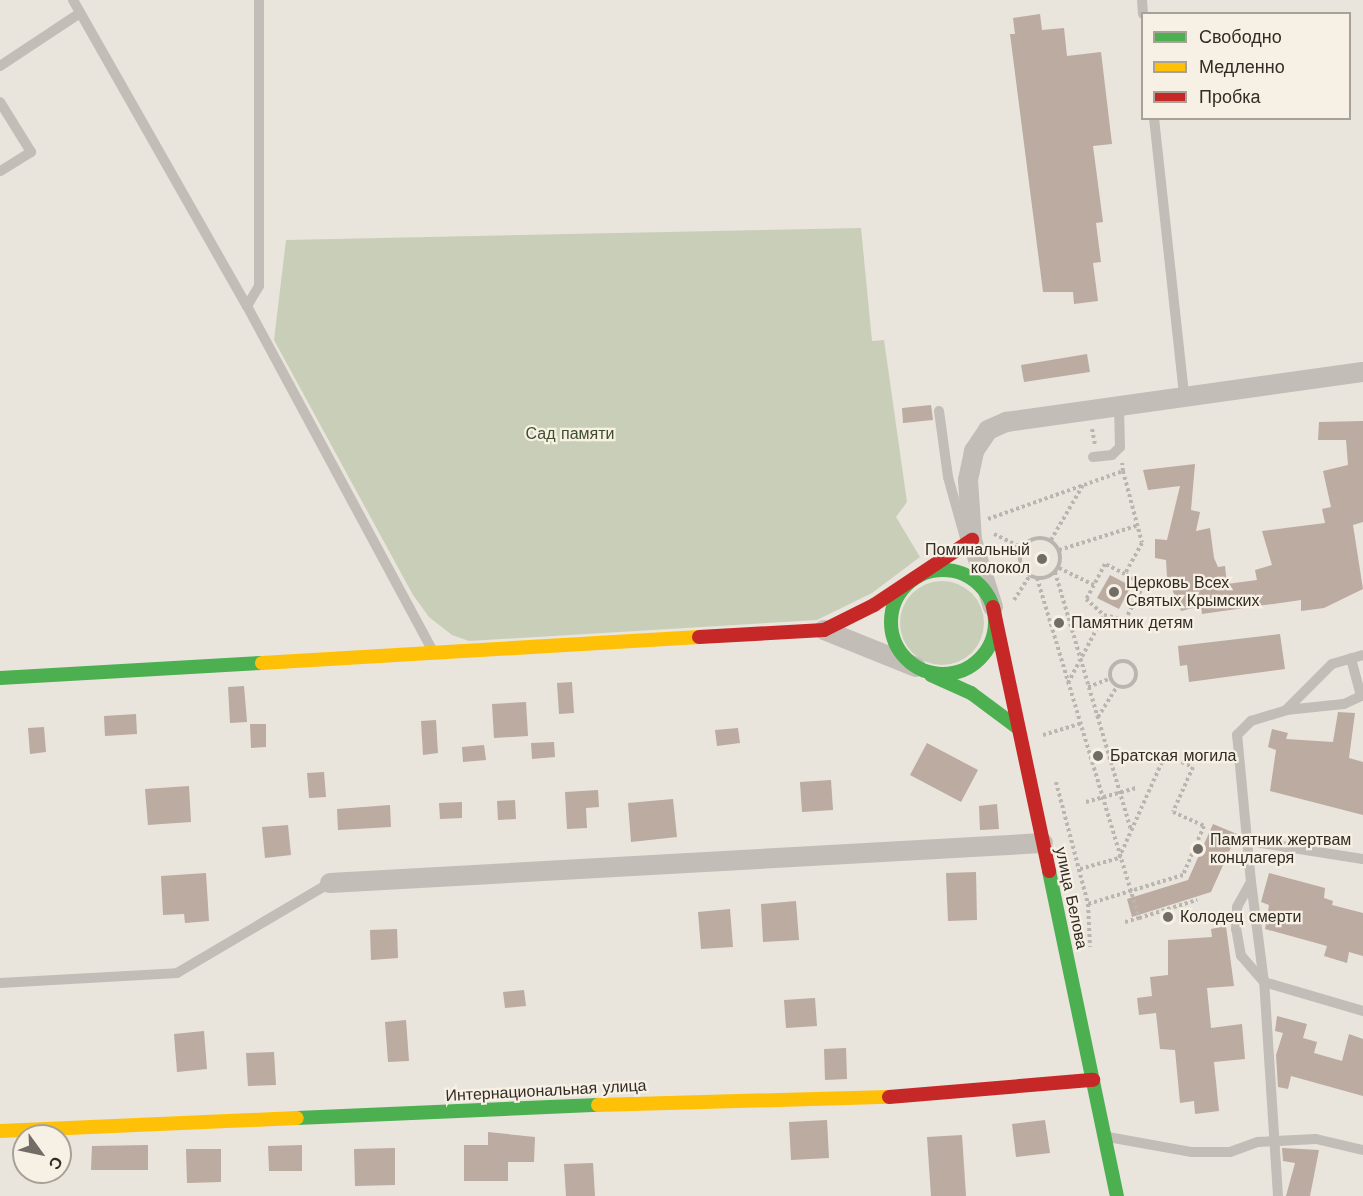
<!DOCTYPE html>
<html>
<head>
<meta charset="utf-8">
<style>
  body { margin:0 }
  #map { position:relative; width:1363px; height:1196px; overflow:hidden; background:#e9e5dd; font-family:"Work Sans",sans-serif }
  div>[style] { position:absolute }
  [style*='--x'] { left:calc(var(--x)*1px); top:calc(var(--y)*1px); width:calc(var(--w)*1px); rotate:calc(var(--a)*1deg) }
  .green>* { inset:0; background:#c9ceb8 }
  .round { border-radius:50% }
  .building>* { inset:0; background:#bbaba0 }
  .path>* { height:4px; margin-top:-2px; transform-origin:0; background:repeating-linear-gradient(90deg,#bbb5af 0 3px,transparent 0 6px) }
  .path>.ring { margin:-2px; padding:0; box-sizing:content-box; background:none; border:4px solid #bbb5af; border-radius:50% }
  .lane>* { height:10px; margin:-5px; padding:0 5px; transform-origin:5px; border-radius:5px; background:#c2bdb7 }
  .street>* { height:20px; margin:-10px; padding:0 10px; transform-origin:10px; border-radius:10px; background:#c2bdb7 }
  .fast>* { height:14px; margin:-7px; padding:0 7px; transform-origin:7px; border-radius:7px; background:#4caf50 }
  .fast>.ring { margin:-7px; padding:0; box-sizing:content-box; background:none; border:14px solid #4caf50; border-radius:50% }
  .slow>* { height:14px; margin:-7px; padding:0 7px; transform-origin:7px; border-radius:7px; background:#ffc107 }
  .jam>* { height:14px; margin:-7px; padding:0 7px; transform-origin:7px; border-radius:7px; background:#c62828 }
  .dots>* { width:16px; height:16px; translate:-50% -50%; box-sizing:border-box; border:3px solid #f7f0e4; border-radius:50% }
  span { translate:-50% -50%; white-space:nowrap; text-align:center; line-height:1.15; -webkit-text-stroke:4.5px #f7f0e4; paint-order:stroke }
  .park-label { font-size:16px; color:#3f4e2c }
  .poi-label { font-size:16px; color:#322b26 }
  .right { translate:-100% -50%; text-align:right }
  .left { translate:0 -50%; text-align:left }
  .street-label { font-size:16px; color:#322b26 }
  .legend { position:absolute; left:1141px; top:12px; width:210px; height:108px; box-sizing:border-box; background:#f7f0e4; border:2px solid #a8a198; margin:0; padding:8px 10px; list-style:none; font-size:18px; color:#322b26 }
  .legend li { display:flex; align-items:center; gap:12px; height:30px }
  .legend b { width:30px; border:2px solid #a8a198 }
  .north { position:absolute; left:12px; top:1124px; width:60px; height:60px; box-sizing:border-box; background:#f7f0e4; border:2px solid #a8a198; border-radius:50%; rotate:123deg; font-size:16px; font-weight:700; line-height:24px; text-align:center; color:#322b26 }
  .north::after { content:''; display:block; margin:auto; width:21px; height:27px; background:#726c66; clip-path:polygon(50% 0,100% 100%,50% 72%,0 100%) }
</style>
</head>
<body>
<div id="map">
  <div class="green">
    <div style="clip-path:polygon(861px 228px,872px 341px,884px 340px,907px 502px,896px 517px,920px 557px,872px 593px,817px 620px,469px 641px,452px 635px,429px 617px,413px 595px,274px 340px,286px 240px)"></div>
    <div class="round" style="left:900px;top:581px;width:84px;height:84px"></div>
  </div>
  <div class="building">
    <div style="clip-path:polygon(1040px 14px,1042px 30px,1064px 28px,1067px 56px,1101px 52px,1112px 144px,1093px 146px,1103px 222px,1096px 223px,1101px 262px,1093px 263px,1098px 301px,1074px 304px,1073px 292px,1043px 292px,1010px 34px,1015px 34px,1013px 18px)"></div>
    <div style="clip-path:polygon(1087px 354px,1090px 372px,1024px 382px,1021px 365px)"></div>
    <div style="clip-path:polygon(931px 405px,933px 420px,903px 423px,902px 408px)"></div>
    <div style="clip-path:polygon(1363px 421px,1363px 522px,1353px 525px,1363px 589px,1324px 608px,1301px 611px,1301px 600px,1202px 614px,1201px 606px,1181px 611px,1167px 577px,1166px 560px,1155px 558px,1155px 539px,1167px 540px,1180px 486px,1148px 490px,1143px 470px,1195px 464px,1191px 510px,1200px 512px,1196px 531px,1210px 528px,1214px 558px,1218px 567px,1225px 566px,1227px 584px,1257px 580px,1255px 570px,1272px 565px,1262px 531px,1325px 523px,1322px 509px,1331px 507px,1323px 471px,1348px 465px,1346px 440px,1318px 440px,1319px 422px)"></div>
    <div style="clip-path:polygon(1110px 575px,1131px 586px,1119px 609px,1097px 598px)"></div>
    <div style="clip-path:polygon(1280px 634px,1285px 669px,1189px 682px,1187px 665px,1180px 666px,1178px 646px)"></div>
    <div style="clip-path:polygon(572px 682px,574px 713px,559px 714px,557px 683px)"></div>
    <div style="clip-path:polygon(244px 686px,247px 722px,230px 723px,228px 687px)"></div>
    <div style="clip-path:polygon(526px 702px,528px 736px,494px 738px,492px 704px)"></div>
    <div style="clip-path:polygon(1338px 712px,1355px 713px,1349px 758px,1363px 762px,1363px 815px,1270px 791px,1276px 750px,1268px 747px,1272px 729px,1288px 733px,1286px 739px,1333px 742px)"></div>
    <div style="clip-path:polygon(136px 714px,137px 734px,105px 736px,104px 716px)"></div>
    <div style="clip-path:polygon(436px 720px,438px 753px,423px 755px,421px 721px)"></div>
    <div style="clip-path:polygon(250px 724px,266px 724px,266px 747px,251px 748px)"></div>
    <div style="clip-path:polygon(44px 727px,46px 752px,30px 754px,28px 728px)"></div>
    <div style="clip-path:polygon(738px 728px,740px 743px,717px 746px,715px 730px)"></div>
    <div style="clip-path:polygon(554px 742px,555px 757px,532px 759px,531px 743px)"></div>
    <div style="clip-path:polygon(927px 743px,978px 770px,961px 802px,910px 775px)"></div>
    <div style="clip-path:polygon(484px 745px,486px 760px,463px 762px,462px 747px)"></div>
    <div style="clip-path:polygon(324px 772px,326px 797px,309px 798px,307px 773px)"></div>
    <div style="clip-path:polygon(831px 780px,833px 810px,802px 812px,800px 782px)"></div>
    <div style="clip-path:polygon(189px 786px,191px 822px,148px 825px,145px 789px)"></div>
    <div style="clip-path:polygon(598px 790px,599px 807px,586px 808px,587px 828px,567px 829px,565px 792px)"></div>
    <div style="clip-path:polygon(673px 799px,677px 837px,631px 842px,628px 803px)"></div>
    <div style="clip-path:polygon(515px 800px,516px 819px,498px 820px,497px 801px)"></div>
    <div style="clip-path:polygon(462px 802px,462px 818px,440px 819px,439px 803px)"></div>
    <div style="clip-path:polygon(997px 804px,999px 829px,980px 830px,979px 806px)"></div>
    <div style="clip-path:polygon(390px 805px,391px 827px,338px 830px,337px 809px)"></div>
    <div style="clip-path:polygon(1213px 824px,1237px 834px,1211px 892px,1132px 917px,1127px 899px,1188px 880px)"></div>
    <div style="clip-path:polygon(288px 825px,291px 855px,265px 858px,262px 827px)"></div>
    <div style="clip-path:polygon(976px 872px,977px 920px,948px 921px,946px 873px)"></div>
    <div style="clip-path:polygon(206px 873px,209px 921px,185px 923px,184px 914px,163px 915px,161px 876px)"></div>
    <div style="clip-path:polygon(1269px 873px,1325px 888px,1324px 898px,1333px 901px,1332px 905px,1363px 913px,1363px 956px,1349px 952px,1347px 963px,1324px 956px,1327px 946px,1265px 929px,1269px 905px,1261px 902px)"></div>
    <div style="clip-path:polygon(796px 901px,799px 940px,763px 942px,761px 904px)"></div>
    <div style="clip-path:polygon(730px 909px,733px 947px,701px 949px,698px 912px)"></div>
    <div style="clip-path:polygon(1226px 926px,1234px 986px,1207px 988px,1211px 1028px,1242px 1024px,1245px 1059px,1214px 1062px,1219px 1111px,1195px 1114px,1194px 1101px,1180px 1103px,1175px 1050px,1160px 1049px,1156px 1013px,1139px 1015px,1137px 998px,1152px 996px,1150px 977px,1168px 975px,1168px 940px,1212px 937px,1211px 929px)"></div>
    <div style="clip-path:polygon(397px 929px,398px 958px,371px 960px,370px 930px)"></div>
    <div style="clip-path:polygon(524px 990px,526px 1006px,505px 1008px,503px 992px)"></div>
    <div style="clip-path:polygon(815px 998px,817px 1026px,786px 1028px,784px 1000px)"></div>
    <div style="clip-path:polygon(1277px 1016px,1307px 1024px,1303px 1038px,1317px 1042px,1314px 1053px,1342px 1061px,1349px 1034px,1363px 1039px,1363px 1096px,1291px 1076px,1288px 1089px,1278px 1087px,1276px 1055px,1283px 1033px,1275px 1031px)"></div>
    <div style="clip-path:polygon(406px 1020px,409px 1061px,388px 1062px,385px 1022px)"></div>
    <div style="clip-path:polygon(204px 1031px,207px 1069px,177px 1072px,174px 1034px)"></div>
    <div style="clip-path:polygon(846px 1048px,847px 1079px,825px 1080px,824px 1049px)"></div>
    <div style="clip-path:polygon(274px 1052px,276px 1085px,248px 1086px,246px 1053px)"></div>
    <div style="clip-path:polygon(827px 1120px,829px 1158px,791px 1160px,789px 1122px)"></div>
    <div style="clip-path:polygon(1045px 1120px,1050px 1153px,1016px 1157px,1012px 1124px)"></div>
    <div style="clip-path:polygon(488px 1132px,535px 1137px,534px 1162px,508px 1162px,508px 1181px,464px 1181px,464px 1145px,488px 1145px)"></div>
    <div style="clip-path:polygon(962px 1135px,966px 1196px,931px 1196px,927px 1137px)"></div>
    <div style="clip-path:polygon(148px 1145px,148px 1170px,91px 1170px,92px 1146px)"></div>
    <div style="clip-path:polygon(302px 1145px,302px 1171px,269px 1171px,268px 1146px)"></div>
    <div style="clip-path:polygon(395px 1148px,395px 1185px,355px 1186px,354px 1149px)"></div>
    <div style="clip-path:polygon(1282px 1148px,1319px 1150px,1310px 1196px,1286px 1196px,1295px 1163px,1283px 1161px)"></div>
    <div style="clip-path:polygon(186px 1149px,221px 1149px,221px 1182px,187px 1183px)"></div>
    <div style="clip-path:polygon(593px 1163px,595px 1196px,566px 1196px,564px 1164px)"></div>
  </div>
  <div class="path">
    <div style="--x:1092;--y:429;--w:16;--a:79"></div>
    <div style="--x:1123;--y:471;--w:74;--a:75.2"></div>
    <div style="--x:1142;--y:543;--w:35;--a:119"></div>
    <div style="--x:1125;--y:574;--w:22;--a:-153"></div>
    <div style="--x:1105;--y:564;--w:40;--a:118"></div>
    <div style="--x:1086;--y:599;--w:24;--a:42"></div>
    <div style="--x:1104;--y:615;--w:22;--a:13"></div>
    <div style="--x:1125;--y:620;--w:40;--a:-62"></div>
    <div style="--x:1144;--y:585;--w:22;--a:-150"></div>
    <div style="--x:988;--y:519;--w:143;--a:-19.6"></div>
    <div style="--x:1123;--y:471;--w:8;--a:-97"></div>
    <div style="--x:994;--y:534;--w:32;--a:26"></div>
    <div class="ring" style="left:1020px;top:538px;width:36px;height:36px"></div>
    <div style="--x:1051;--y:540;--w:64;--a:-59.8"></div>
    <div style="--x:1059;--y:550;--w:81;--a:-17.3"></div>
    <div style="--x:1059;--y:568;--w:39;--a:26"></div>
    <div style="--x:999;--y:571;--w:23;--a:-18"></div>
    <div style="--x:1055;--y:572;--w:270;--a:73.6"></div>
    <div style="--x:1037;--y:578;--w:355;--a:73.3"></div>
    <div style="--x:1139;--y:918;--w:61;--a:-17.2"></div>
    <div style="--x:1014;--y:600;--w:30;--a:-57"></div>
    <div class="ring" style="left:1110px;top:661px;width:22px;height:22px"></div>
    <div style="--x:1068;--y:683;--w:77;--a:-62.1"></div>
    <div style="--x:1088;--y:687;--w:25;--a:-21"></div>
    <div style="--x:1098;--y:717;--w:38;--a:-58"></div>
    <div style="--x:1043;--y:735;--w:39;--a:-17"></div>
    <div style="--x:1056;--y:782;--w:126;--a:75.3"></div>
    <div style="--x:1088;--y:904;--w:43;--a:87.3"></div>
    <div style="--x:1086;--y:802;--w:52;--a:-15.6"></div>
    <div style="--x:1080;--y:869;--w:41;--a:-15.8"></div>
    <div style="--x:1119;--y:858;--w:113;--a:-65.9"></div>
    <div style="--x:1165;--y:755;--w:30;--a:23"></div>
    <div style="--x:1193;--y:767;--w:49;--a:114"></div>
    <div style="--x:1173;--y:812;--w:34;--a:24"></div>
    <div style="--x:1204;--y:826;--w:53;--a:113.2"></div>
    <div style="--x:1183;--y:875;--w:99;--a:163"></div>
    <div style="--x:1125;--y:922;--w:15;--a:-16"></div>
  </div>
  <div class="lane">
    <div style="--x:73;--y:0;--w:352;--a:60.4"></div>
    <div style="--x:247;--y:306;--w:392;--a:61.7"></div>
    <div style="--x:1142;--y:0;--w:14;--a:86"></div>
    <div style="--x:0;--y:66;--w:96;--a:-33.5"></div>
    <div style="--x:0;--y:102;--w:59;--a:58.2"></div>
    <div style="--x:31;--y:152;--w:36;--a:148"></div>
    <div style="--x:1154;--y:118;--w:279;--a:83.8"></div>
    <div style="--x:247;--y:306;--w:23;--a:-59"></div>
    <div style="--x:259;--y:286;--w:286;--a:-90"></div>
    <div style="--x:939;--y:411;--w:67;--a:82.2"></div>
    <div style="--x:948;--y:477;--w:63;--a:74.4"></div>
    <div style="--x:1093;--y:457;--w:19;--a:-6"></div>
    <div style="--x:1112;--y:455;--w:11;--a:-45"></div>
    <div style="--x:1120;--y:447;--w:42;--a:-91.4"></div>
    <div style="--x:1286;--y:710;--w:58;--a:-5.9"></div>
    <div style="--x:1344;--y:704;--w:19;--a:-25"></div>
    <div style="--x:1361;--y:696;--w:39;--a:-105"></div>
    <div style="--x:1249;--y:841;--w:115;--a:9"></div>
    <div style="--x:1251;--y:882;--w:101;--a:82.6"></div>
    <div style="--x:1264;--y:982;--w:103;--a:16.3"></div>
    <div style="--x:0;--y:983;--w:177;--a:-3.2"></div>
    <div style="--x:177;--y:973;--w:178;--a:-30.5"></div>
    <div style="--x:1108;--y:1137;--w:84;--a:10.2"></div>
    <div style="--x:1191;--y:1152;--w:39;--a:0"></div>
    <div style="--x:1230;--y:1152;--w:30;--a:-20"></div>
    <div style="--x:1258;--y:1142;--w:58;--a:-3"></div>
    <div style="--x:1316;--y:1139;--w:48;--a:13.2"></div>
    <div style="--x:1278;--y:1196;--w:214;--a:-93.7"></div>
    <div style="--x:1264;--y:982;--w:35;--a:-131"></div>
    <div style="--x:1241;--y:956;--w:27;--a:-100"></div>
    <div style="--x:1236;--y:929;--w:22;--a:-87"></div>
    <div style="--x:1237;--y:907;--w:29;--a:-61"></div>
    <div style="--x:1251;--y:882;--w:148;--a:-95.4"></div>
    <div style="--x:1237;--y:735;--w:20;--a:-45"></div>
    <div style="--x:1251;--y:721;--w:37;--a:-17"></div>
    <div style="--x:1286;--y:710;--w:65;--a:-45"></div>
    <div style="--x:1332;--y:664;--w:32;--a:-16"></div>
  </div>
  <div class="street">
    <div style="--x:993;--y:607;--w:70;--a:-107.4"></div>
    <div style="--x:972;--y:540;--w:60;--a:-93.8"></div>
    <div style="--x:968;--y:480;--w:30;--a:-78"></div>
    <div style="--x:974;--y:451;--w:25;--a:-56"></div>
    <div style="--x:988;--y:430;--w:20;--a:-24"></div>
    <div style="--x:1006;--y:422;--w:360;--a:-8"></div>
    <div style="--x:824;--y:630;--w:99;--a:21.9"></div>
    <div style="--x:330;--y:883;--w:714;--a:-3.21"></div>
  </div>
  <div class="fast">
    <div class="ring" style="left:891px;top:570px;width:90px;height:90px"></div>
    <div style="--x:931;--y:675;--w:44;--a:24.2"></div>
    <div style="--x:971;--y:693;--w:59;--a:36.7"></div>
    <div style="--x:0;--y:678;--w:262;--a:-3.3"></div>
    <div style="--x:1049;--y:871;--w:332;--a:78.2"></div>
    <div style="--x:297;--y:1118;--w:301;--a:-2.5"></div>
  </div>
  <div class="slow">
    <div style="--x:262;--y:663;--w:438;--a:-3.4"></div>
    <div style="--x:598;--y:1105;--w:291;--a:-1.6"></div>
    <div style="--x:0;--y:1131;--w:297;--a:-2.5"></div>
  </div>
  <div class="jam">
    <div style="--x:993;--y:607;--w:270;--a:78"></div>
    <div style="--x:699;--y:637;--w:125;--a:-3.2"></div>
    <div style="--x:824;--y:630;--w:56;--a:-26.6"></div>
    <div style="--x:874;--y:605;--w:118;--a:-33.6"></div>
    <div style="--x:889;--y:1097;--w:205;--a:-4.8"></div>
  </div>
  <div class="dots">
    <div style="left:1042px;top:559px;background:#726c66"></div>
    <div style="left:1114px;top:592px;background:#726c66"></div>
    <div style="left:1059px;top:623px;background:#726c66"></div>
    <div style="left:1098px;top:756px;background:#726c66"></div>
    <div style="left:1198px;top:849px;background:#726c66"></div>
    <div style="left:1168px;top:917px;background:#726c66"></div>
  </div>
  <div class="park-label">
    <span style="left:570px;top:434px">Сад памяти</span>
  </div>
  <div class="poi-label">
    <span class="right" style="left:1030px;top:559px">Поминальный<br>колокол</span>
    <span class="left" style="left:1126px;top:592px">Церковь Всех<br>Святых Крымских</span>
    <span class="left" style="left:1071px;top:623px">Памятник детям</span>
    <span class="left" style="left:1110px;top:756px">Братская могила</span>
    <span class="left" style="left:1210px;top:849px">Памятник жертвам<br>концлагеря</span>
    <span class="left" style="left:1180px;top:917px">Колодец смерти</span>
  </div>
  <div class="street-label">
    <span style="left:1071px;top:898px;rotate:78deg">улица Белова</span>
    <span style="left:546px;top:1091px;rotate:-3deg">Интернациональная улица</span>
  </div>
  <ul class="legend">
  <li><b style="height:8px;background:#4caf50"></b>Свободно</li>
  <li><b style="height:8px;background:#ffc107"></b>Медленно</li>
  <li><b style="height:8px;background:#c62828"></b>Пробка</li>
  </ul>
  <div class="north">С</div>
</div>
</body>
</html>
